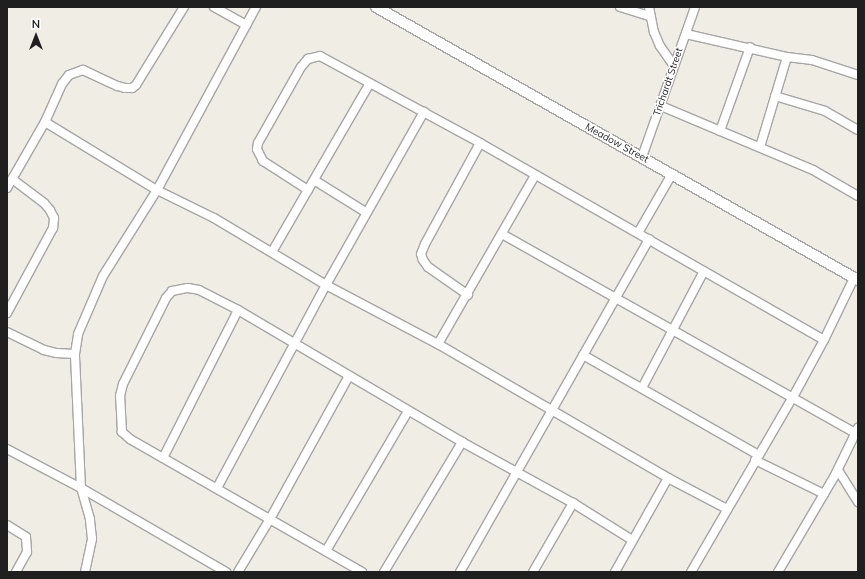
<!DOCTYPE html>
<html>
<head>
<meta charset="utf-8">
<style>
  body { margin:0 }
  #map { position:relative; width:865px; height:579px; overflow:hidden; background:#f0ede4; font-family:Mulish,sans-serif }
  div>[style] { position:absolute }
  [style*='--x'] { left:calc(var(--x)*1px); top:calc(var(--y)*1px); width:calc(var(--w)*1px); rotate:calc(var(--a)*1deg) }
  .roads { filter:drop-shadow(1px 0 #a6a6a6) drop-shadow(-1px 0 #a6a6a6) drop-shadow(0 1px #a6a6a6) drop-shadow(0 -1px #a6a6a6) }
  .minor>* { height:8px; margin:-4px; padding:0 4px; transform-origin:4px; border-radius:4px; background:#fff }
  .tertiary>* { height:10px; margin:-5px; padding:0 5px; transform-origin:5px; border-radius:5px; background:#fff }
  span { translate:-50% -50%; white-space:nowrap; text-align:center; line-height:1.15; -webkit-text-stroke:3px #fff; paint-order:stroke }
  .street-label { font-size:10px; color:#1f1f1f }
  .frame { position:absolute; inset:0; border:8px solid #1f1f1f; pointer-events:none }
  .north { position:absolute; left:16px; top:16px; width:40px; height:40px; -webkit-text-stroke:3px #fff; paint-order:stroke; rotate:0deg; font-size:11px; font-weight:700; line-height:16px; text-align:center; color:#1f1f1f }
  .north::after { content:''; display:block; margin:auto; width:14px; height:18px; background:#1f1f1f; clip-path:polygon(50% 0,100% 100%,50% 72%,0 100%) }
</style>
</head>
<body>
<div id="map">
  <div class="roads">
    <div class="minor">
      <div style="--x:214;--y:7;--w:37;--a:29"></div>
      <div style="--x:620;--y:7;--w:31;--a:17"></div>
      <div style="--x:649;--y:7;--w:25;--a:79"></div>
      <div style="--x:654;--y:32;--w:15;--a:67"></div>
      <div style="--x:660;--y:46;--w:24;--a:55"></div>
      <div style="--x:686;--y:34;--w:104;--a:12.8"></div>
      <div style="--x:787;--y:57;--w:25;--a:7"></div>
      <div style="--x:812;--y:60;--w:48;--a:18.1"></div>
      <div style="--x:775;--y:96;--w:52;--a:16.7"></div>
      <div style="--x:825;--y:111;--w:38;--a:30"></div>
      <div style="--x:661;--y:106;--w:165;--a:22.8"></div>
      <div style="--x:813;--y:170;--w:52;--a:30"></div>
      <div style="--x:45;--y:122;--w:131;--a:31.3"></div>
      <div style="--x:157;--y:190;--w:64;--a:26.2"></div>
      <div style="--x:214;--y:218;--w:131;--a:30.9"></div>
      <div style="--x:326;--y:285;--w:127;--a:27.8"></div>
      <div style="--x:438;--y:344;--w:266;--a:30.2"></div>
      <div style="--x:668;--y:478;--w:67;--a:27.7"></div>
      <div style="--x:720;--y:131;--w:89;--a:-70.3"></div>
      <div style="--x:760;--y:147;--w:94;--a:-73.3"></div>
      <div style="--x:642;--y:157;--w:159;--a:-70.5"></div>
      <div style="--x:314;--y:180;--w:62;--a:31.9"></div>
      <div style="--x:7;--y:188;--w:76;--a:-60.1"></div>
      <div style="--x:45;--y:122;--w:42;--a:-65.9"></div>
      <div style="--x:62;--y:84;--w:11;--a:-52"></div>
      <div style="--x:69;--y:75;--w:15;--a:-20"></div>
      <div style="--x:83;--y:70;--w:38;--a:25"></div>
      <div style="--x:118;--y:86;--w:7;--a:16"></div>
      <div style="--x:125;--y:88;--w:7;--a:0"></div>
      <div style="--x:132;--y:88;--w:5;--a:-37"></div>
      <div style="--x:136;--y:85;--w:92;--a:-58.4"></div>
      <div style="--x:308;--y:190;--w:54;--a:-147.2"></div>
      <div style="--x:263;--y:161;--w:13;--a:-117"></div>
      <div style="--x:257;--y:149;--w:6;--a:-81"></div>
      <div style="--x:258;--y:143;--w:87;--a:-60.5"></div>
      <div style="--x:301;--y:67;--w:11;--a:-49"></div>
      <div style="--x:308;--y:59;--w:12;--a:-14"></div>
      <div style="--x:320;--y:56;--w:182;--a:28.5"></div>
      <div style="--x:480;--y:143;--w:396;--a:29.8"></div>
      <div style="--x:638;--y:233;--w:68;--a:-60"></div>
      <div style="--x:502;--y:234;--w:409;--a:29.4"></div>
      <div style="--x:272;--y:252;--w:195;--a:-59.9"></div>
      <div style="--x:468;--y:295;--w:49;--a:-145"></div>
      <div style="--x:428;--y:267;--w:9;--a:-126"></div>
      <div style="--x:423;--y:260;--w:6;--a:-108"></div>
      <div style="--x:421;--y:254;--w:11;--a:-68"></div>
      <div style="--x:425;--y:244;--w:115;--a:-61.4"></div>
      <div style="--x:7;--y:313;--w:97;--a:-61.6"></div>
      <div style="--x:53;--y:228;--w:10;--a:-84"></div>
      <div style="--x:54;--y:218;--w:9;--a:-117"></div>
      <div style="--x:50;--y:210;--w:9;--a:-131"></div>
      <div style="--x:44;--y:203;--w:40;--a:-143"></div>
      <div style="--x:7;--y:332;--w:41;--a:25.9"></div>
      <div style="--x:44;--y:350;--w:12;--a:14"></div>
      <div style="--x:56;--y:353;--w:19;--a:3"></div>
      <div style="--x:438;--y:344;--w:195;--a:-60.1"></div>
      <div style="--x:583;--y:355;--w:202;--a:29.7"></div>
      <div style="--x:642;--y:388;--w:132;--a:-62.1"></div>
      <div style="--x:7;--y:449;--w:84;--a:27.8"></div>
      <div style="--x:81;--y:488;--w:168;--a:30.1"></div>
      <div style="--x:163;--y:458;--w:166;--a:-63.1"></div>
      <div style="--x:755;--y:460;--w:77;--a:26.2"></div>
      <div style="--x:838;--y:470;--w:38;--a:58"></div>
      <div style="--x:217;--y:488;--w:230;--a:-61.8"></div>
      <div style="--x:326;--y:285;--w:199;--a:-60.5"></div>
      <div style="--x:7;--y:525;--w:22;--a:32"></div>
      <div style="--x:26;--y:537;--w:15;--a:86"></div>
      <div style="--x:27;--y:552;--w:23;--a:119"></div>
      <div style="--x:326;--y:551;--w:162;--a:-59.6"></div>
      <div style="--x:85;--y:572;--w:34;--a:-78"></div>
      <div style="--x:92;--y:539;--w:20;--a:-96"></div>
      <div style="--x:90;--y:519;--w:32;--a:-106"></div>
      <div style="--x:81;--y:488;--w:134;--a:-92.6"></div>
      <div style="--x:75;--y:354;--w:20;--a:-81"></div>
      <div style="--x:78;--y:334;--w:63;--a:-66.7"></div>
      <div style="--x:103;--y:276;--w:102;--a:-57.9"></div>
      <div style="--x:157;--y:190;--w:208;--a:-61.6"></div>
      <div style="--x:238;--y:572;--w:62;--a:-58.9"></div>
      <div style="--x:270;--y:519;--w:163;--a:-61.1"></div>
      <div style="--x:362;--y:572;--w:267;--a:-150.2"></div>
      <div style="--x:130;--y:439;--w:11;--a:-139"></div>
      <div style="--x:122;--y:432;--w:36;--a:-93"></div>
      <div style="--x:120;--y:396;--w:12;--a:-76"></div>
      <div style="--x:123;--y:384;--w:96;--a:-63.4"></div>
      <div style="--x:166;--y:298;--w:9;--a:-49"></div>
      <div style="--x:172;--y:291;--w:16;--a:-11"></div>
      <div style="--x:188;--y:288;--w:11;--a:10"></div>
      <div style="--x:199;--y:290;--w:44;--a:27.1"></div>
      <div style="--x:238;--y:310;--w:260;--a:30.5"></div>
      <div style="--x:462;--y:442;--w:127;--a:28.8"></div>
      <div style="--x:573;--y:503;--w:70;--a:32.1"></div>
      <div style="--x:384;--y:572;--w:152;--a:-59"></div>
      <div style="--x:460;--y:572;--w:383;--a:-60.4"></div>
      <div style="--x:533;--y:572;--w:80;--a:-59.9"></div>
      <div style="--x:615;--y:572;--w:108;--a:-60.6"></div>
      <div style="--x:691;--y:572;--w:203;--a:-59.8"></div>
      <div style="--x:793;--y:397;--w:65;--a:-61.5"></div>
      <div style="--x:824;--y:340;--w:69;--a:-64.2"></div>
      <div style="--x:778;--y:572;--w:110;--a:-59.5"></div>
      <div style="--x:834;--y:477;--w:55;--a:-63.9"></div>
    </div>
    <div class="tertiary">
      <div style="--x:376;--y:7;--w:554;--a:29.53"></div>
    </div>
  </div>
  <div class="street-label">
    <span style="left:668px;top:82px;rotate:-71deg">Trichardt Street</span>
    <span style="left:617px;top:143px;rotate:29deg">Meadow Street</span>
  </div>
  <div class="frame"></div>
  <div class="north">N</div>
</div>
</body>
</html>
